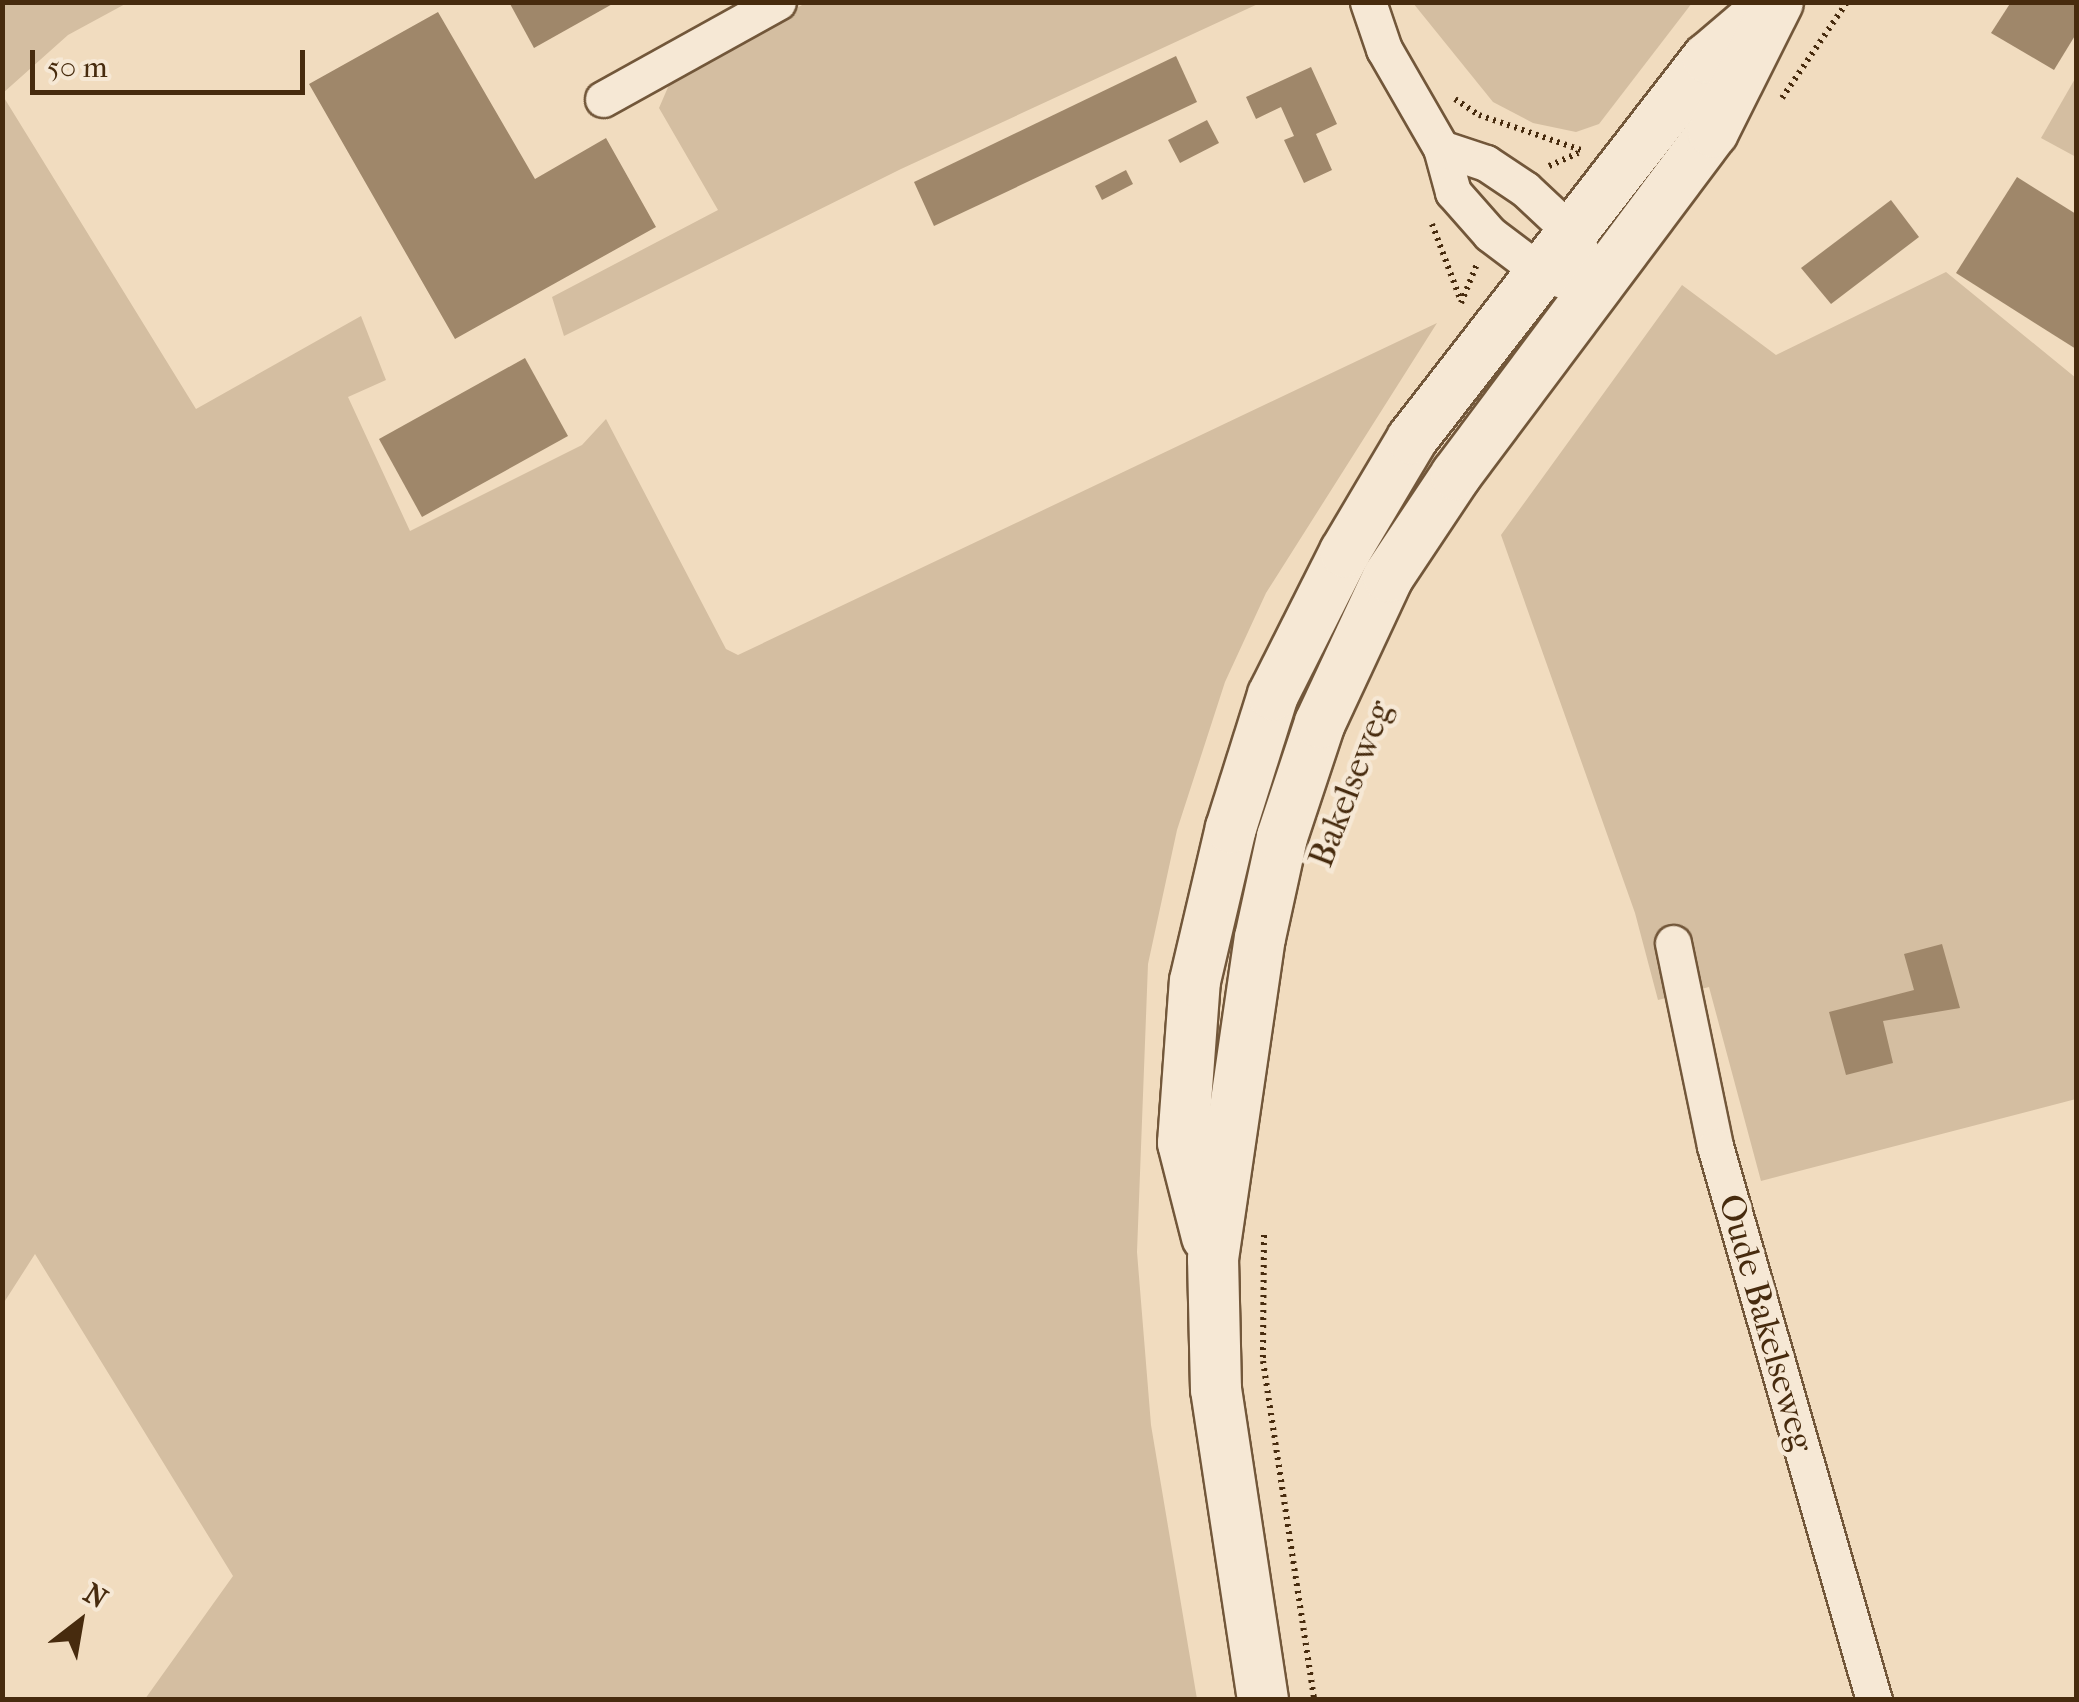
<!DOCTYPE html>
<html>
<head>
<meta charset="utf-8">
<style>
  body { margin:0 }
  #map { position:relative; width:2079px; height:1702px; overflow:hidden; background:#f1dcbf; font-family:"IM FELL French Canon",serif }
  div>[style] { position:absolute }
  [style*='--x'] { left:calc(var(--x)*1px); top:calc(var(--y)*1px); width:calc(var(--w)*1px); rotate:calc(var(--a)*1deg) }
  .green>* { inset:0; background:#d4bea1 }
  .building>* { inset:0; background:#9f876a }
  .path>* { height:6px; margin-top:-3px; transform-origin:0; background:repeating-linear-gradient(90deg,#472b0e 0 2.5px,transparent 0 7.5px) }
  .roads { filter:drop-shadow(2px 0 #72573a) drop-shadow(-2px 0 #72573a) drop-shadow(0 2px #72573a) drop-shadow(0 -2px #72573a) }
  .street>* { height:35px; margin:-17.5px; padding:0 17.5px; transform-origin:17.5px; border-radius:17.5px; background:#f6e8d5 }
  .secondary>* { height:50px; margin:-25px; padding:0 25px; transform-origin:25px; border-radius:25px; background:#f6e8d5 }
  span { translate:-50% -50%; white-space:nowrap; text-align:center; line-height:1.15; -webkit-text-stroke:9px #f6e8d5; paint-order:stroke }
  .street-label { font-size:35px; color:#472b0e }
  .frame { position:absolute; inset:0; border:5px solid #472b0e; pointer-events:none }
  .north { position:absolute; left:30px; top:1572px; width:100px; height:100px; -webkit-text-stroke:8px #f6e8d5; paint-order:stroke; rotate:31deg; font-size:28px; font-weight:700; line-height:40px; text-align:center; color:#472b0e }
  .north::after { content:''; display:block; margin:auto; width:35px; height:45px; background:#472b0e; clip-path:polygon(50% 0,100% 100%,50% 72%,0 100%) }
  .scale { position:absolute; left:30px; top:50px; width:275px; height:45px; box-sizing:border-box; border:5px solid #472b0e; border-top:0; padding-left:12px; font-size:30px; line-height:35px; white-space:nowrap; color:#472b0e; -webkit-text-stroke:8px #f6e8d5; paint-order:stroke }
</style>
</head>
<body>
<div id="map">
  <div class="green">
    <div style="clip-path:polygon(3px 2px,127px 2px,127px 3px,68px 35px,3px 93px)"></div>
    <div style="clip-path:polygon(806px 3px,1260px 3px,901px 169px,564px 336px,552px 297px,718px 210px,659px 108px,675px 71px)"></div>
    <div style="clip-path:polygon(1413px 3px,1692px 3px,1599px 124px,1576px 132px,1533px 123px,1493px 102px)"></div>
    <div style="clip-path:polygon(2076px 77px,2076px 157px,2041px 138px)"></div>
    <div style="clip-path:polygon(3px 96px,196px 409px,361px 316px,386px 380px,348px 397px,410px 531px,582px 445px,606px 419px,726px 649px,738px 655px,1437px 323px,1266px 593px,1225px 682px,1177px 830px,1148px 964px,1137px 1252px,1151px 1425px,1197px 1699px,145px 1699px,233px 1576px,35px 1254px,3px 1304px)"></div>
    <div style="clip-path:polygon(1946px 272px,2076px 378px,2076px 1099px,1761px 1181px,1709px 987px,1658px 1000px,1635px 913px,1501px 535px,1682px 285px,1776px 355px)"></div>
  </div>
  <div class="building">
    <div style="clip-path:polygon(509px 2px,616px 2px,534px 48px)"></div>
    <div style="clip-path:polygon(2011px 2px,2076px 2px,2076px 34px,2054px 70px,1991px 33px)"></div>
    <div style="clip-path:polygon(438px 12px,535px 179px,606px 138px,656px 227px,455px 339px,309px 84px)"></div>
    <div style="clip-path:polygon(1176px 56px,1197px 102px,934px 226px,914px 182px)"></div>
    <div style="clip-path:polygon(1311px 67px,1337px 124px,1316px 134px,1332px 170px,1304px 183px,1284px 140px,1294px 136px,1281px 107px,1256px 119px,1246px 97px)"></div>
    <div style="clip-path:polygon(1207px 120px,1219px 143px,1180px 163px,1168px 140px)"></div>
    <div style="clip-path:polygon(1126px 170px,1133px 184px,1102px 200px,1095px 186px)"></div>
    <div style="clip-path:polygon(2017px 177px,2076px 214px,2076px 349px,1956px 273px)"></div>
    <div style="clip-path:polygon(1891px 200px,1919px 237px,1831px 304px,1801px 268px)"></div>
    <div style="clip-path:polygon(525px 358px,568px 436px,422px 517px,379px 439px)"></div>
    <div style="clip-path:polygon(1942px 944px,1960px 1008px,1883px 1021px,1893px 1063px,1846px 1075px,1829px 1012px,1914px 990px,1904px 954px)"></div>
  </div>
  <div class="path">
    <div style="--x:1782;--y:98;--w:116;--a:-55.9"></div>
    <div style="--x:1455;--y:99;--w:29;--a:34"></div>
    <div style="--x:1479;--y:115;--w:108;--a:18.9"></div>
    <div style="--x:1549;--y:166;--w:32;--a:-24"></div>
    <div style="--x:1432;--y:224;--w:82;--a:69.4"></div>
    <div style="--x:1461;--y:303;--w:42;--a:-67.7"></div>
    <div style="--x:1264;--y:1235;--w:126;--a:90.5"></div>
    <div style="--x:1263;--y:1361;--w:343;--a:81.4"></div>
  </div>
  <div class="roads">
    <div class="street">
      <div style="--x:1368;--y:2;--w:50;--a:71.2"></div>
      <div style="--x:1384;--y:49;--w:114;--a:60.1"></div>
      <div style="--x:1441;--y:148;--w:46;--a:74.7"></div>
      <div style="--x:1453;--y:192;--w:56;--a:48.6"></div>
      <div style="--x:1490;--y:234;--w:66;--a:37"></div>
      <div style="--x:1543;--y:274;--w:58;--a:17.2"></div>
      <div style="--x:603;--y:99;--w:200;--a:-29"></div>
      <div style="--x:1441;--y:148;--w:47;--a:18.4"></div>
      <div style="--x:1486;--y:163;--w:47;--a:33.7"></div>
      <div style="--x:1525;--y:189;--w:67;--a:43.2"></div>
      <div style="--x:1574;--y:235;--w:17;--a:66"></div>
      <div style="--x:1673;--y:943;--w:207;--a:78.3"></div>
      <div style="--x:1715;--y:1146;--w:576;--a:73.99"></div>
    </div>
    <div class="secondary">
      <div style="--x:1207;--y:1237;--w:97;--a:-104.3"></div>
      <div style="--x:1183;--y:1143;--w:162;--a:-85.8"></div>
      <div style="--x:1195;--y:981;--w:157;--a:-76.8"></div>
      <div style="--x:1231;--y:828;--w:139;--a:-72.5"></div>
      <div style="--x:1273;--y:695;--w:160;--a:-63.3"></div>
      <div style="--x:1345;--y:552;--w:131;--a:-59.3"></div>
      <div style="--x:1412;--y:439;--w:482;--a:-52.2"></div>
      <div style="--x:1708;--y:58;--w:80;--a:-40.4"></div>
      <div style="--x:1263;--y:1700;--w:314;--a:-98.6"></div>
      <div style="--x:1216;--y:1390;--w:131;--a:-91.3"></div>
      <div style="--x:1213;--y:1259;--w:324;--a:-81.7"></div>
      <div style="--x:1260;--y:938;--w:103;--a:-77.7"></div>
      <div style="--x:1282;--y:837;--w:120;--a:-71.6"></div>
      <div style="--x:1320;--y:723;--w:161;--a:-65"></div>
      <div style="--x:1388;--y:577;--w:123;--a:-56.3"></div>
      <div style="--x:1456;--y:475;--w:429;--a:-53.2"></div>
      <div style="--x:1713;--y:132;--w:145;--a:-63.4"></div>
    </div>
  </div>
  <div class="street-label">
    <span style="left:1351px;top:784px;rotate:-69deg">Bakelseweg</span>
    <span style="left:1766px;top:1323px;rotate:74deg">Oude Bakelseweg</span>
  </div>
  <div class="frame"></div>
  <div class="north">N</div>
  <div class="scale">50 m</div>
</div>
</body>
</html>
